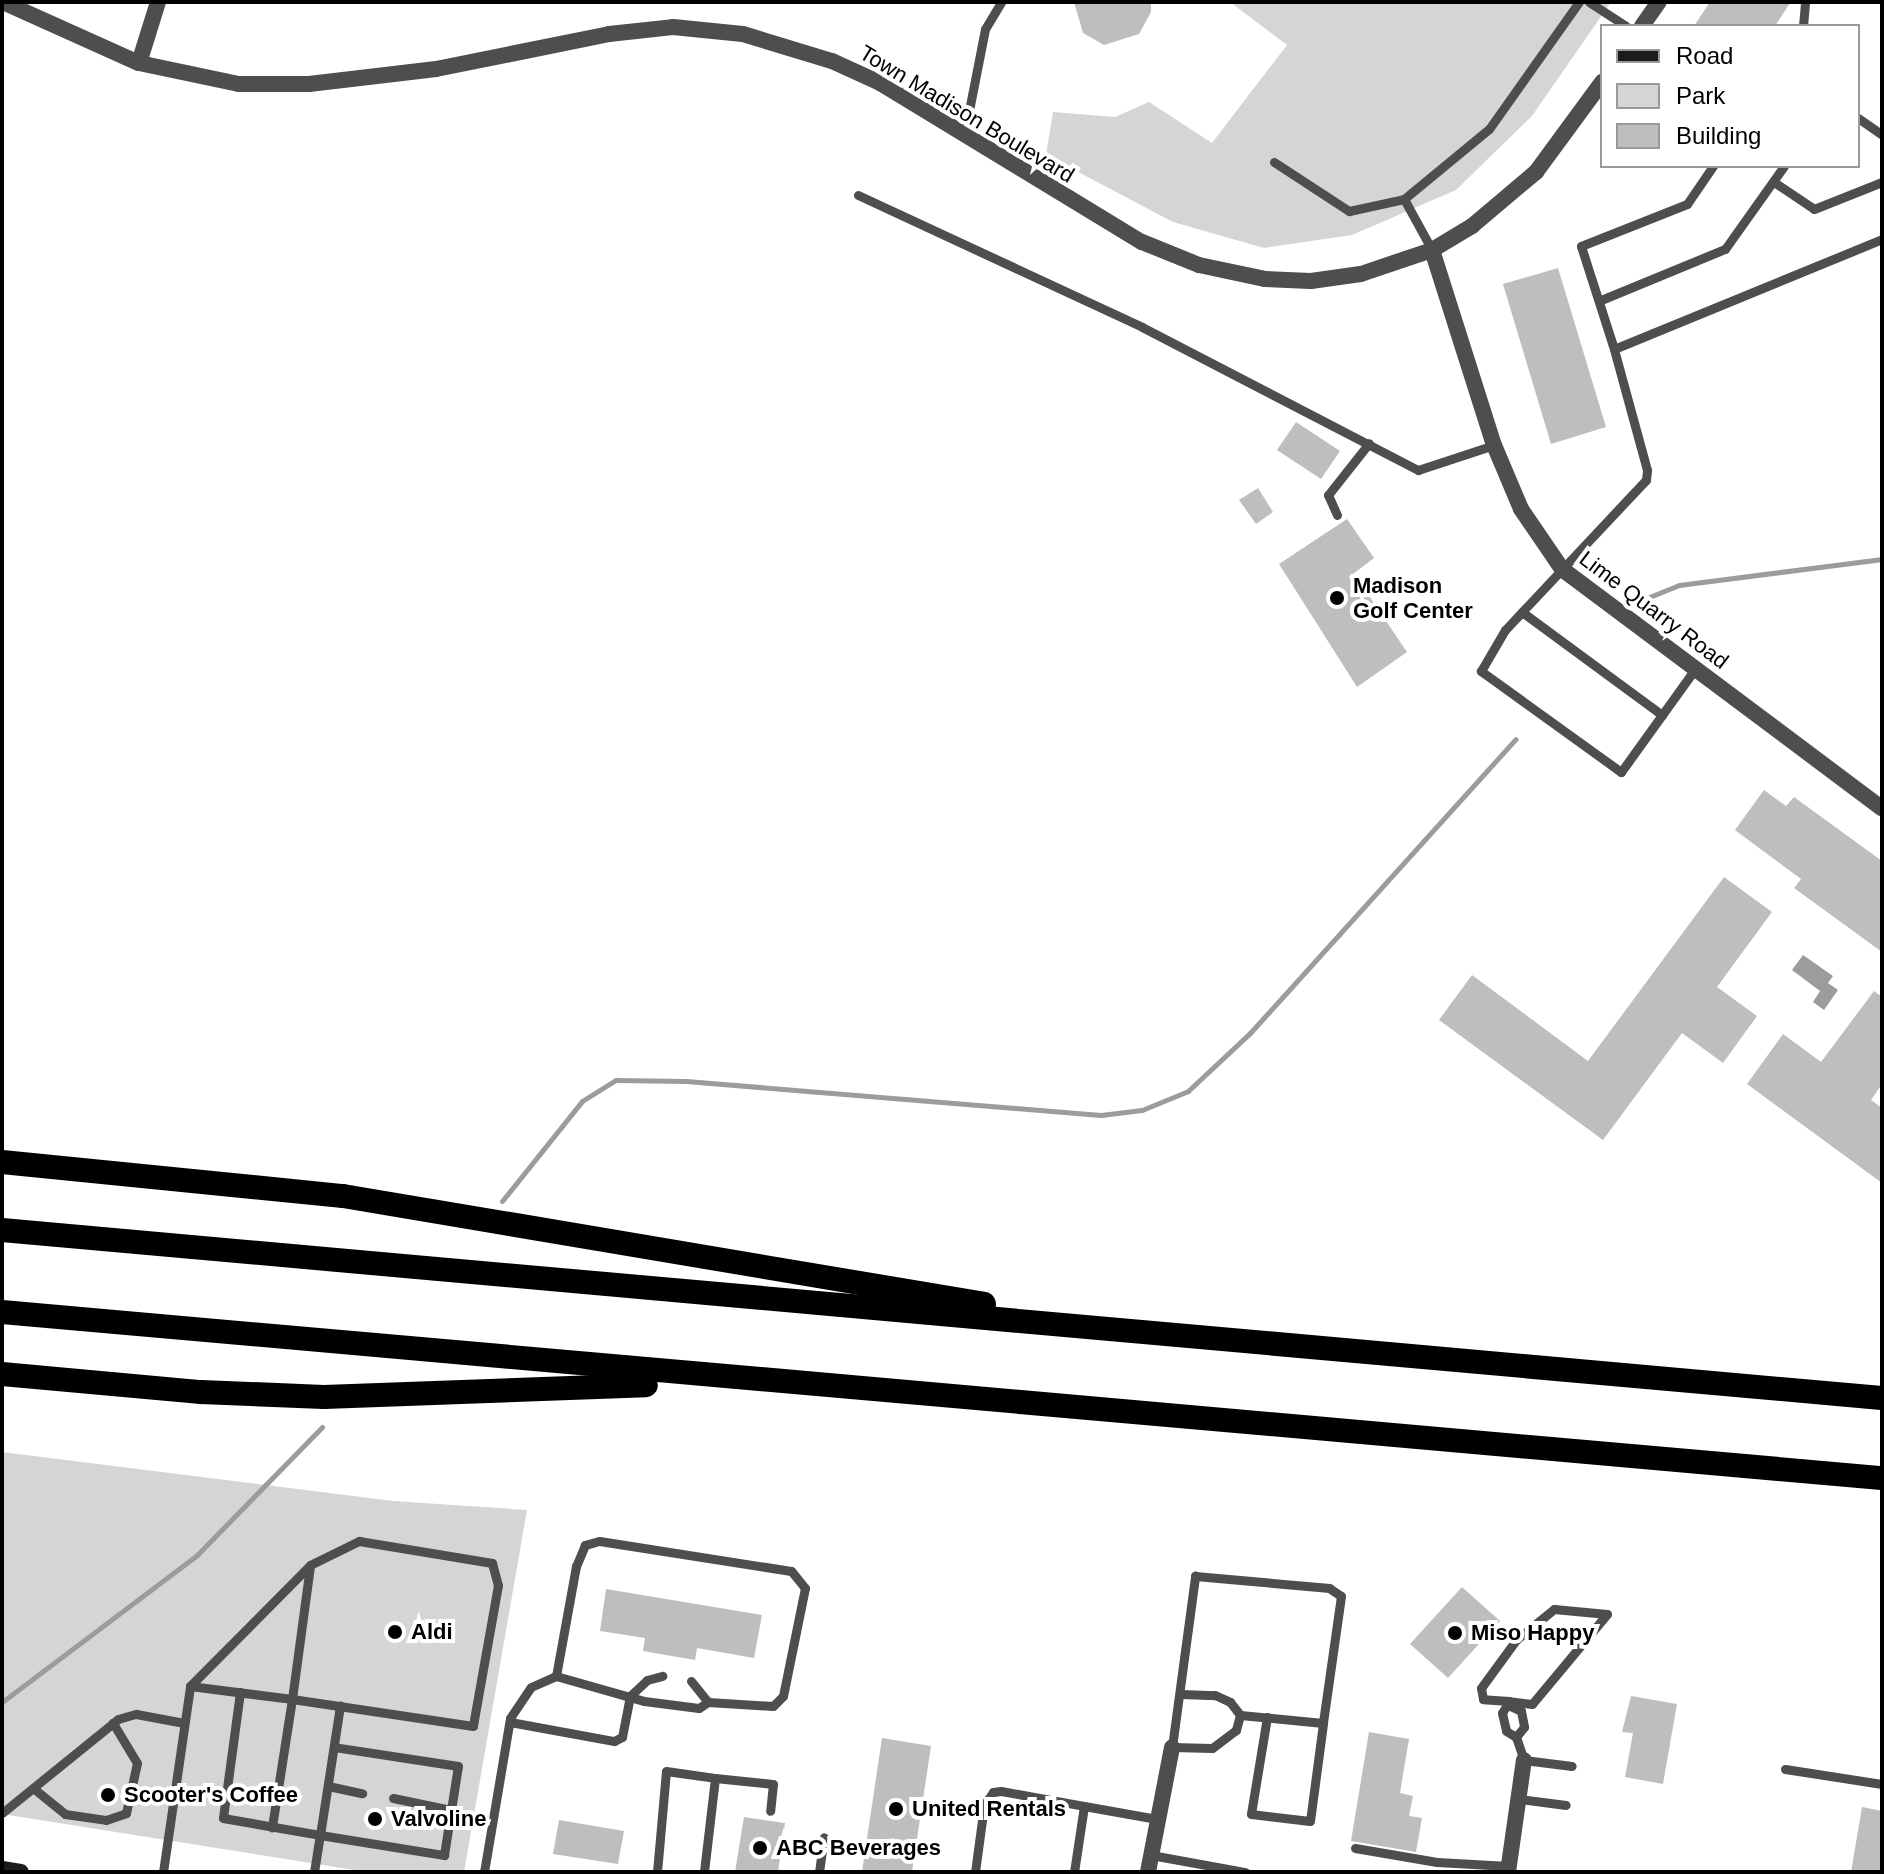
<!DOCTYPE html>
<html>
<head>
<meta charset="utf-8">
<style>
  body { margin:0 }
  #map { position:relative; width:1884px; height:1874px; overflow:hidden; background:#fff; font-family:Helvetica,sans-serif }
  div>[style] { position:absolute }
  [style*='--x'] { left:calc(var(--x)*1px); top:calc(var(--y)*1px); width:calc(var(--w)*1px); rotate:calc(var(--a)*1deg) }
  .green>* { inset:0; background:#d5d5d5 }
  .water>* { inset:0; background:#9c9c9c }
  .stream>* { height:5px; margin:-2.5px; padding:0 2.5px; transform-origin:2.5px; border-radius:2.5px; background:#9c9c9c }
  .building>* { inset:0; background:#bebebe }
  .service>* { height:9px; margin:-4.5px; padding:0 4.5px; transform-origin:4.5px; border-radius:4.5px; background:#4e4e4e }
  .minor>* { height:16px; margin:-8px; padding:0 8px; transform-origin:8px; border-radius:8px; background:#4e4e4e }
  .tertiary>* { height:16px; margin:-8px; padding:0 8px; transform-origin:8px; border-radius:8px; background:#4e4e4e }
  .secondary>* { height:16px; margin:-8px; padding:0 8px; transform-origin:8px; border-radius:8px; background:#1b1b1b }
  .motorway>* { height:24px; margin:-12px; padding:0 12px; transform-origin:12px; border-radius:12px; background:#000 }
  .dots>* { width:22px; height:22px; translate:-50% -50%; box-sizing:border-box; border:4px solid #fff; border-radius:50% }
  span { translate:-50% -50%; white-space:nowrap; text-align:center; line-height:1.15; -webkit-text-stroke:8px #fff; paint-order:stroke }
  .street-label { font-size:22px; color:#000 }
  .poi-label { font-size:22px; color:#000; font-weight:700 }
  .left { translate:0 -50%; text-align:left }
  .frame { position:absolute; inset:0; border:4px solid #000; pointer-events:none }
  .legend { position:absolute; left:1600px; top:24px; width:260px; height:144px; box-sizing:border-box; background:#fff; border:2px solid #999; margin:0; padding:10px 14px; list-style:none; font-size:24px; color:#000 }
  .legend li { display:flex; align-items:center; gap:16px; height:40px }
  .legend b { width:40px; border:2px solid #999 }
</style>
</head>
<body>
<div id="map">
  <div class="green">
    <div style="clip-path:polygon(1230px 2px,1611px 2px,1532px 116px,1456px 190px,1352px 235px,1264px 248px,1173px 222px,1046px 155px,1053px 112px,1115px 117px,1149px 102px,1212px 143px,1287px 45px)"></div>
    <div style="clip-path:polygon(2px 1452px,393px 1501px,527px 1510px,464px 1872px,367px 1872px,2px 1814px)"></div>
  </div>
  <div class="water">
    <div style="clip-path:polygon(1803px 955px,1833px 976px,1828px 983px,1838px 990px,1824px 1010px,1813px 1002px,1820px 991px,1792px 970px)"></div>
  </div>
  <div class="stream">
    <div style="--x:1642;--y:600;--w:40;--a:-22"></div>
    <div style="--x:1679;--y:585;--w:205;--a:-7.3"></div>
    <div style="--x:502;--y:1201;--w:128;--a:-51.3"></div>
    <div style="--x:582;--y:1101;--w:40;--a:-32"></div>
    <div style="--x:616;--y:1080;--w:70;--a:0.8"></div>
    <div style="--x:686;--y:1081;--w:416;--a:4.7"></div>
    <div style="--x:1101;--y:1115;--w:41;--a:-7"></div>
    <div style="--x:1142;--y:1110;--w:50;--a:-22.4"></div>
    <div style="--x:1188;--y:1091;--w:85;--a:-43.1"></div>
    <div style="--x:1250;--y:1033;--w:396;--a:-47.9"></div>
    <div style="--x:2;--y:1702;--w:244;--a:-37"></div>
    <div style="--x:197;--y:1555;--w:179;--a:-45.7"></div>
  </div>
  <div class="building">
    <div style="clip-path:polygon(1074px 2px,1151px 2px,1151px 12px,1139px 34px,1104px 45px,1083px 33px)"></div>
    <div style="clip-path:polygon(1710px 2px,1788px 2px,1790px 3px,1775px 26px,1694px 26px)"></div>
    <div style="clip-path:polygon(1558px 268px,1606px 427px,1551px 444px,1503px 284px)"></div>
    <div style="clip-path:polygon(1296px 422px,1340px 451px,1321px 479px,1277px 450px)"></div>
    <div style="clip-path:polygon(1258px 488px,1273px 512px,1256px 524px,1239px 500px)"></div>
    <div style="clip-path:polygon(1347px 519px,1374px 558px,1349px 577px,1354px 584px,1359px 581px,1407px 652px,1357px 687px,1279px 564px)"></div>
    <div style="clip-path:polygon(1764px 790px,1786px 806px,1794px 797px,1882px 861px,1882px 952px,1794px 888px,1801px 879px,1735px 830px)"></div>
    <div style="clip-path:polygon(1724px 877px,1772px 912px,1717px 987px,1757px 1016px,1723px 1063px,1682px 1033px,1603px 1140px,1439px 1020px,1472px 975px,1588px 1061px)"></div>
    <div style="clip-path:polygon(1874px 991px,1882px 997px,1882px 1084px,1871px 1100px,1882px 1108px,1882px 1183px,1747px 1084px,1783px 1034px,1821px 1062px)"></div>
    <div style="clip-path:polygon(1462px 1587px,1500px 1621px,1448px 1678px,1410px 1644px)"></div>
    <div style="clip-path:polygon(606px 1589px,762px 1615px,754px 1658px,697px 1648px,695px 1660px,643px 1651px,645px 1638px,600px 1631px)"></div>
    <div style="clip-path:polygon(1631px 1696px,1677px 1704px,1663px 1784px,1625px 1777px,1633px 1733px,1622px 1732px)"></div>
    <div style="clip-path:polygon(1369px 1732px,1409px 1739px,1400px 1793px,1413px 1796px,1409px 1816px,1422px 1818px,1416px 1852px,1351px 1841px)"></div>
    <div style="clip-path:polygon(882px 1738px,931px 1746px,912px 1872px,862px 1872px)"></div>
    <div style="clip-path:polygon(1862px 1807px,1882px 1811px,1882px 1872px,1851px 1872px)"></div>
    <div style="clip-path:polygon(744px 1817px,785px 1823px,778px 1872px,735px 1872px)"></div>
    <div style="clip-path:polygon(559px 1820px,624px 1831px,618px 1864px,553px 1854px)"></div>
  </div>
  <div class="service">
    <div style="--x:1589;--y:2;--w:44;--a:33"></div>
    <div style="--x:1803;--y:26;--w:24;--a:-85"></div>
    <div style="--x:1858;--y:118;--w:29;--a:35"></div>
    <div style="--x:964;--y:136;--w:109;--a:-78.9"></div>
    <div style="--x:985;--y:29;--w:31;--a:-59"></div>
    <div style="--x:1274;--y:162;--w:90;--a:33.2"></div>
    <div style="--x:1349;--y:211;--w:56;--a:-12.3"></div>
    <div style="--x:1404;--y:199;--w:58;--a:61.2"></div>
    <div style="--x:1774;--y:182;--w:48;--a:34"></div>
    <div style="--x:1814;--y:209;--w:73;--a:-21.7"></div>
    <div style="--x:858;--y:195;--w:313;--a:24.9"></div>
    <div style="--x:1142;--y:327;--w:311;--a:27.4"></div>
    <div style="--x:1418;--y:470;--w:80;--a:-18.2"></div>
    <div style="--x:1404;--y:199;--w:110;--a:-39.5"></div>
    <div style="--x:1489;--y:129;--w:156;--a:-54.7"></div>
    <div style="--x:1601;--y:300;--w:134;--a:-22.4"></div>
    <div style="--x:1725;--y:249;--w:102;--a:-54.6"></div>
    <div style="--x:1614;--y:349;--w:108;--a:-107.8"></div>
    <div style="--x:1581;--y:246;--w:114;--a:-21.6"></div>
    <div style="--x:1687;--y:204;--w:46;--a:-55.6"></div>
    <div style="--x:1337;--y:515;--w:22;--a:-114"></div>
    <div style="--x:1328;--y:495;--w:66;--a:-51.7"></div>
    <div style="--x:1522;--y:612;--w:174;--a:36.3"></div>
    <div style="--x:1695;--y:669;--w:127;--a:125.7"></div>
    <div style="--x:1621;--y:772;--w:173;--a:-144.2"></div>
    <div style="--x:1481;--y:671;--w:48;--a:-59.7"></div>
    <div style="--x:1505;--y:630;--w:206;--a:-46.8"></div>
    <div style="--x:1646;--y:480;--w:10;--a:-84"></div>
    <div style="--x:1647;--y:470;--w:125;--a:-105.3"></div>
    <div style="--x:1614;--y:349;--w:290;--a:-22.3"></div>
    <div style="--x:691;--y:1681;--w:27;--a:51"></div>
    <div style="--x:190;--y:1686;--w:103;--a:7.3"></div>
    <div style="--x:292;--y:1699;--w:130;--a:98.9"></div>
    <div style="--x:240;--y:1692;--w:127;--a:97.7"></div>
    <div style="--x:223;--y:1818;--w:98;--a:9.9"></div>
    <div style="--x:320;--y:1835;--w:131;--a:-81.2"></div>
    <div style="--x:1181;--y:1694;--w:34;--a:2"></div>
    <div style="--x:1215;--y:1695;--w:17;--a:25"></div>
    <div style="--x:1230;--y:1702;--w:16;--a:52"></div>
    <div style="--x:1240;--y:1715;--w:16;--a:105"></div>
    <div style="--x:1236;--y:1730;--w:30;--a:143"></div>
    <div style="--x:1212;--y:1748;--w:40;--a:-178.6"></div>
    <div style="--x:1172;--y:1747;--w:173;--a:-82.3"></div>
    <div style="--x:1195;--y:1576;--w:135;--a:5.1"></div>
    <div style="--x:1329;--y:1588;--w:14;--a:34"></div>
    <div style="--x:1341;--y:1596;--w:128;--a:98.1"></div>
    <div style="--x:1323;--y:1723;--w:83;--a:-174.5"></div>
    <div style="--x:1509;--y:1701;--w:26;--a:-176"></div>
    <div style="--x:1483;--y:1699;--w:11;--a:-100"></div>
    <div style="--x:1481;--y:1688;--w:59;--a:-53.9"></div>
    <div style="--x:1516;--y:1640;--w:49;--a:-39.2"></div>
    <div style="--x:1554;--y:1609;--w:53;--a:5.4"></div>
    <div style="--x:1607;--y:1614;--w:117;--a:129.8"></div>
    <div style="--x:1532;--y:1704;--w:23;--a:-173"></div>
    <div style="--x:1509;--y:1701;--w:14;--a:120"></div>
    <div style="--x:1502;--y:1713;--w:18;--a:77"></div>
    <div style="--x:1506;--y:1731;--w:12;--a:31"></div>
    <div style="--x:1516;--y:1737;--w:24;--a:71"></div>
    <div style="--x:1524;--y:1760;--w:48;--a:7.1"></div>
    <div style="--x:1510;--y:1706;--w:12;--a:24"></div>
    <div style="--x:1521;--y:1711;--w:16;--a:79"></div>
    <div style="--x:1524;--y:1727;--w:13;--a:129"></div>
    <div style="--x:1267;--y:1717;--w:98;--a:99.4"></div>
    <div style="--x:1251;--y:1814;--w:59;--a:6.8"></div>
    <div style="--x:1310;--y:1821;--w:99;--a:-82.4"></div>
    <div style="--x:510;--y:1722;--w:106;--a:10.4"></div>
    <div style="--x:614;--y:1741;--w:9;--a:-27"></div>
    <div style="--x:622;--y:1737;--w:42;--a:-79"></div>
    <div style="--x:630;--y:1696;--w:23;--a:-43"></div>
    <div style="--x:647;--y:1680;--w:16;--a:-15"></div>
    <div style="--x:1785;--y:1769;--w:98;--a:8.8"></div>
    <div style="--x:715;--y:1778;--w:58;--a:5.9"></div>
    <div style="--x:773;--y:1784;--w:27;--a:96"></div>
    <div style="--x:328;--y:1786;--w:35;--a:12"></div>
    <div style="--x:33;--y:1788;--w:41;--a:39.1"></div>
    <div style="--x:65;--y:1814;--w:41;--a:8.3"></div>
    <div style="--x:106;--y:1820;--w:21;--a:-19"></div>
    <div style="--x:126;--y:1813;--w:51;--a:-77.6"></div>
    <div style="--x:137;--y:1763;--w:47;--a:-121"></div>
    <div style="--x:393;--y:1798;--w:59;--a:11.7"></div>
    <div style="--x:1520;--y:1799;--w:46;--a:7.4"></div>
    <div style="--x:1084;--y:1806;--w:74;--a:10.1"></div>
    <div style="--x:2;--y:1813;--w:149;--a:-39"></div>
    <div style="--x:118;--y:1719;--w:19;--a:-16"></div>
    <div style="--x:136;--y:1714;--w:49;--a:10.6"></div>
    <div style="--x:1355;--y:1848;--w:83;--a:9.7"></div>
    <div style="--x:1437;--y:1862;--w:72;--a:3.2"></div>
    <div style="--x:1151;--y:1855;--w:96;--a:10.3"></div>
    <div style="--x:163;--y:1872;--w:188;--a:-81.7"></div>
    <div style="--x:190;--y:1686;--w:170;--a:-45.2"></div>
    <div style="--x:310;--y:1565;--w:55;--a:-26.1"></div>
    <div style="--x:359;--y:1541;--w:135;--a:9.4"></div>
    <div style="--x:492;--y:1563;--w:23;--a:75"></div>
    <div style="--x:498;--y:1585;--w:143;--a:100.1"></div>
    <div style="--x:473;--y:1726;--w:183;--a:-171.5"></div>
    <div style="--x:292;--y:1699;--w:135;--a:-82.3"></div>
    <div style="--x:314;--y:1872;--w:37;--a:-81"></div>
    <div style="--x:320;--y:1835;--w:126;--a:9.2"></div>
    <div style="--x:444;--y:1855;--w:90;--a:-81.1"></div>
    <div style="--x:458;--y:1766;--w:125;--a:-171.3"></div>
    <div style="--x:484;--y:1872;--w:156;--a:-80.4"></div>
    <div style="--x:510;--y:1718;--w:37;--a:-56"></div>
    <div style="--x:531;--y:1687;--w:27;--a:-24"></div>
    <div style="--x:556;--y:1676;--w:91;--a:15.9"></div>
    <div style="--x:644;--y:1701;--w:55;--a:7.3"></div>
    <div style="--x:699;--y:1708;--w:11;--a:-34"></div>
    <div style="--x:708;--y:1702;--w:65;--a:3.5"></div>
    <div style="--x:773;--y:1706;--w:14;--a:-45"></div>
    <div style="--x:783;--y:1696;--w:110;--a:-78.5"></div>
    <div style="--x:805;--y:1588;--w:22;--a:-129"></div>
    <div style="--x:791;--y:1571;--w:194;--a:-171.1"></div>
    <div style="--x:599;--y:1541;--w:15;--a:164"></div>
    <div style="--x:585;--y:1545;--w:23;--a:113"></div>
    <div style="--x:576;--y:1566;--w:112;--a:100.3"></div>
    <div style="--x:657;--y:1872;--w:101;--a:-84.9"></div>
    <div style="--x:666;--y:1771;--w:49;--a:8.1"></div>
    <div style="--x:715;--y:1778;--w:95;--a:96.7"></div>
    <div style="--x:819;--y:1872;--w:35;--a:-82"></div>
    <div style="--x:975;--y:1872;--w:68;--a:-82.3"></div>
    <div style="--x:984;--y:1805;--w:16;--a:-55"></div>
    <div style="--x:993;--y:1792;--w:8;--a:-7"></div>
    <div style="--x:1001;--y:1791;--w:84;--a:10.2"></div>
    <div style="--x:1084;--y:1806;--w:67;--a:98.6"></div>
  </div>
  <div class="minor">
    <div style="--x:139;--y:63;--w:64;--a:-72.7"></div>
    <div style="--x:1148;--y:1872;--w:127;--a:-79.1"></div>
    <div style="--x:1508;--y:1872;--w:113;--a:-81.9"></div>
  </div>
  <div class="tertiary">
    <div style="--x:3;--y:2;--w:149;--a:24.2"></div>
    <div style="--x:139;--y:63;--w:102;--a:11.9"></div>
    <div style="--x:239;--y:84;--w:70;--a:0"></div>
    <div style="--x:309;--y:84;--w:128;--a:-6.7"></div>
    <div style="--x:436;--y:69;--w:177;--a:-11.4"></div>
    <div style="--x:609;--y:34;--w:64;--a:-6.2"></div>
    <div style="--x:673;--y:27;--w:70;--a:5.7"></div>
    <div style="--x:743;--y:34;--w:93;--a:16.9"></div>
    <div style="--x:832;--y:61;--w:53;--a:24.6"></div>
    <div style="--x:880;--y:83;--w:306;--a:31.3"></div>
    <div style="--x:1142;--y:242;--w:61;--a:22"></div>
    <div style="--x:1199;--y:265;--w:67;--a:12"></div>
    <div style="--x:1265;--y:279;--w:46;--a:2.5"></div>
    <div style="--x:1311;--y:281;--w:50;--a:-8"></div>
    <div style="--x:1361;--y:274;--w:75;--a:-18.7"></div>
    <div style="--x:1432;--y:250;--w:47;--a:-31"></div>
    <div style="--x:1472;--y:226;--w:84;--a:-40.2"></div>
    <div style="--x:1536;--y:172;--w:112;--a:-53.7"></div>
    <div style="--x:1642;--y:26;--w:29;--a:-55"></div>
    <div style="--x:1432;--y:250;--w:205;--a:72.4"></div>
    <div style="--x:1494;--y:445;--w:69;--a:67.1"></div>
    <div style="--x:1521;--y:509;--w:73;--a:55.7"></div>
    <div style="--x:1562;--y:569;--w:399;--a:36.8"></div>
  </div>
  <div class="secondary">
    <div style="--x:2;--y:1869;--w:19;--a:9"></div>
  </div>
  <div class="motorway">
    <div style="--x:2;--y:1162;--w:343;--a:5.7"></div>
    <div style="--x:343;--y:1196;--w:650;--a:9.56"></div>
    <div style="--x:2;--y:1230;--w:1887;--a:5.11"></div>
    <div style="--x:2;--y:1312;--w:1887;--a:5.05"></div>
    <div style="--x:2;--y:1374;--w:200;--a:5.2"></div>
    <div style="--x:201;--y:1392;--w:123;--a:2.3"></div>
    <div style="--x:324;--y:1397;--w:322;--a:-2.1"></div>
  </div>
  <div class="dots">
    <div style="left:1337px;top:598px;background:#000"></div>
    <div style="left:395px;top:1632px;background:#000"></div>
    <div style="left:1455px;top:1633px;background:#000"></div>
    <div style="left:108px;top:1795px;background:#000"></div>
    <div style="left:896px;top:1809px;background:#000"></div>
    <div style="left:375px;top:1819px;background:#000"></div>
    <div style="left:760px;top:1848px;background:#000"></div>
  </div>
  <div class="street-label">
    <span style="left:967px;top:114px;rotate:31deg">Town Madison Boulevard</span>
    <span style="left:1654px;top:610px;rotate:37deg">Lime Quarry Road</span>
  </div>
  <div class="poi-label">
    <span class="left" style="left:1353px;top:598px">Madison<br>Golf Center</span>
    <span class="left" style="left:411px;top:1632px">Aldi</span>
    <span class="left" style="left:1471px;top:1633px">Miso Happy</span>
    <span class="left" style="left:124px;top:1795px">Scooter's Coffee</span>
    <span class="left" style="left:912px;top:1809px">United Rentals</span>
    <span class="left" style="left:391px;top:1819px">Valvoline</span>
    <span class="left" style="left:776px;top:1848px">ABC Beverages</span>
  </div>
  <div class="frame"></div>
  <ul class="legend">
  <li><b style="height:10px;background:#1b1b1b"></b>Road</li>
  <li><b style="height:22px;background:#d5d5d5"></b>Park</li>
  <li><b style="height:22px;background:#bebebe"></b>Building</li>
  </ul>
</div>
</body>
</html>
